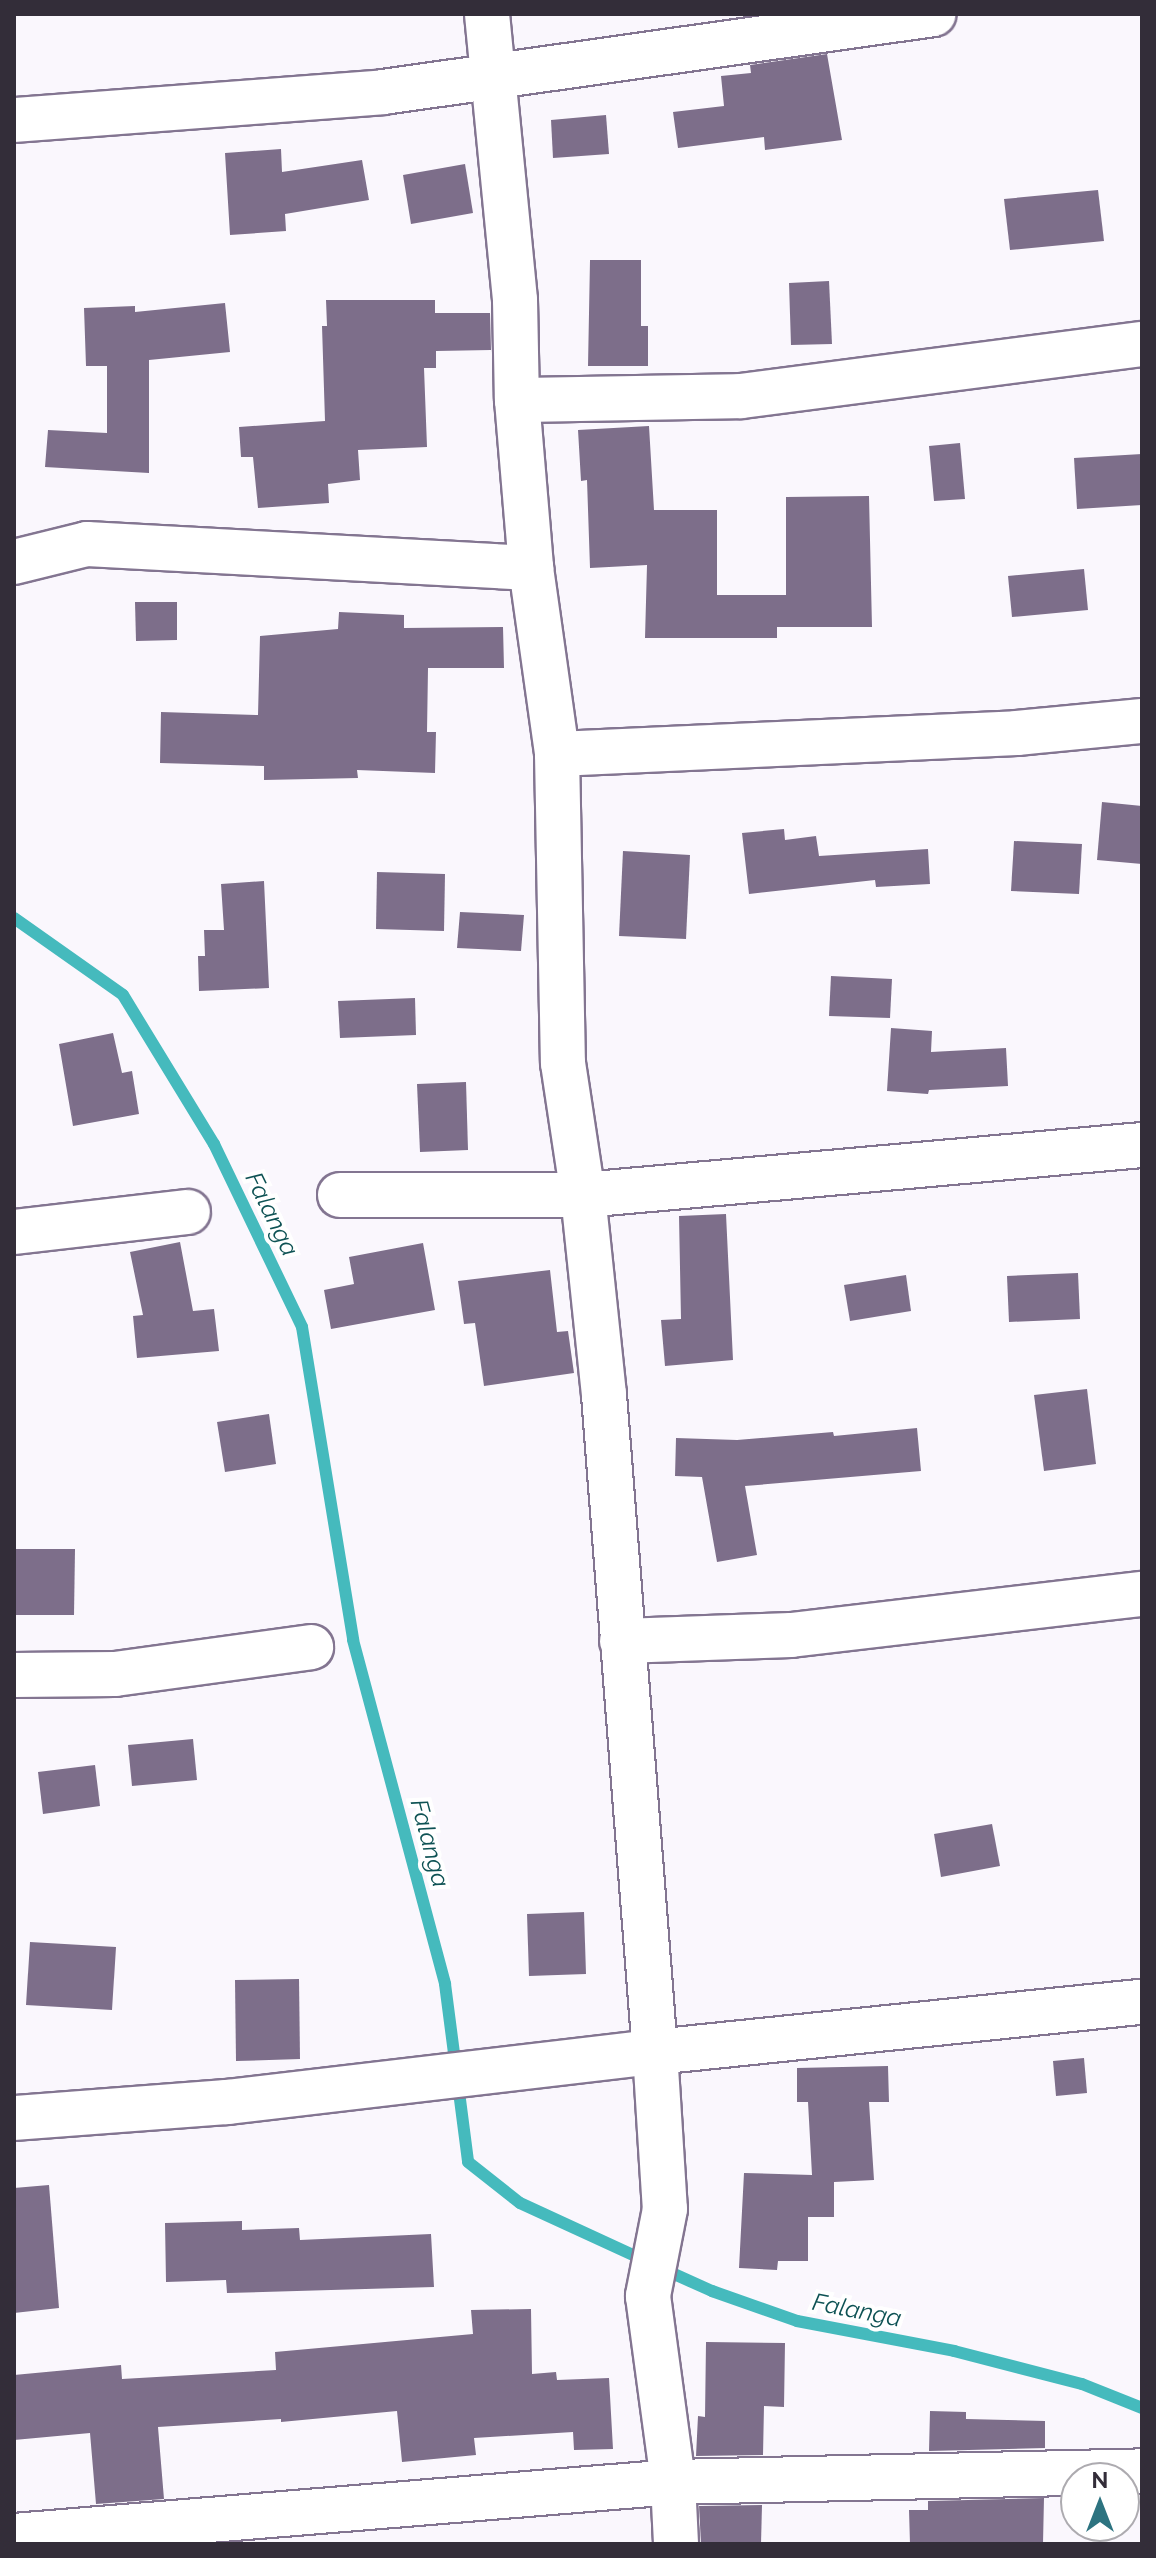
<!DOCTYPE html>
<html>
<head>
<meta charset="utf-8">
<style>
  body { margin:0 }
  #map { position:relative; width:1156px; height:2558px; overflow:hidden; background:#faf7fd; font-family:Raleway,sans-serif }
  div>[style] { position:absolute }
  [style*='--x'] { left:calc(var(--x)*1px); top:calc(var(--y)*1px); width:calc(var(--w)*1px); rotate:calc(var(--a)*1deg) }
  .stream>* { height:12px; margin:-6px; padding:0 6px; transform-origin:6px; border-radius:6px; background:#45babd }
  .building>* { inset:0; background:#7d6e8a }
  .roads { filter:drop-shadow(2px 0 #837591) drop-shadow(-2px 0 #837591) drop-shadow(0 2px #837591) drop-shadow(0 -2px #837591) }
  .minor>* { height:44px; margin:-22px; padding:0 22px; transform-origin:22px; border-radius:22px; background:#fff }
  span { translate:-50% -50%; white-space:nowrap; text-align:center; line-height:1.15; -webkit-text-stroke:8px #fff; paint-order:stroke }
  .water-label { font-size:24px; color:#0e5254; font-style:italic }
  .frame { position:absolute; inset:0; border:16px solid #332d39; pointer-events:none }
  .north { position:absolute; left:1060px; top:2462px; width:80px; height:80px; box-sizing:border-box; background:#fff; border:2px solid #adabb0; border-radius:50%; rotate:0deg; font-size:22px; font-weight:700; line-height:32px; text-align:center; color:#332d39 }
  .north::after { content:''; display:block; margin:auto; width:28px; height:36px; background:#2d7380; clip-path:polygon(50% 0,100% 100%,50% 72%,0 100%) }
</style>
</head>
<body>
<div id="map">
  <div class="stream">
    <div style="--x:14;--y:918;--w:133;--a:35.2"></div>
    <div style="--x:123;--y:995;--w:175;--a:58.6"></div>
    <div style="--x:214;--y:1144;--w:203;--a:64.3"></div>
    <div style="--x:302;--y:1327;--w:317;--a:80.7"></div>
    <div style="--x:353;--y:1640;--w:356;--a:75"></div>
    <div style="--x:445;--y:1984;--w:179;--a:82.6"></div>
    <div style="--x:468;--y:2162;--w:66;--a:38.3"></div>
    <div style="--x:520;--y:2203;--w:139;--a:24.7"></div>
    <div style="--x:663;--y:2269;--w:54;--a:24.2"></div>
    <div style="--x:712;--y:2291;--w:90;--a:19.4"></div>
    <div style="--x:797;--y:2321;--w:160;--a:10.8"></div>
    <div style="--x:954;--y:2351;--w:132;--a:14.5"></div>
    <div style="--x:1082;--y:2384;--w:65;--a:21.8"></div>
  </div>
  <div class="building">
    <div style="clip-path:polygon(827px 54px,842px 140px,765px 150px,764px 137px,678px 148px,673px 112px,724px 106px,721px 76px,751px 73px,750px 65px)"></div>
    <div style="clip-path:polygon(606px 115px,609px 154px,553px 158px,551px 120px)"></div>
    <div style="clip-path:polygon(281px 149px,282px 172px,362px 160px,369px 200px,285px 214px,286px 231px,230px 235px,225px 153px)"></div>
    <div style="clip-path:polygon(465px 164px,473px 213px,411px 224px,403px 175px)"></div>
    <div style="clip-path:polygon(1098px 190px,1104px 241px,1010px 250px,1004px 199px)"></div>
    <div style="clip-path:polygon(590px 260px,641px 260px,641px 326px,648px 326px,648px 366px,588px 366px)"></div>
    <div style="clip-path:polygon(829px 281px,832px 344px,791px 345px,789px 283px)"></div>
    <div style="clip-path:polygon(326px 300px,435px 300px,435px 313px,490px 313px,491px 350px,436px 351px,436px 368px,424px 368px,427px 447px,358px 450px,360px 480px,328px 484px,329px 503px,258px 508px,253px 457px,241px 457px,239px 427px,325px 421px,322px 326px,327px 326px)"></div>
    <div style="clip-path:polygon(225px 303px,230px 352px,149px 360px,149px 473px,45px 467px,48px 430px,107px 433px,107px 366px,86px 366px,84px 308px,135px 306px,135px 312px)"></div>
    <div style="clip-path:polygon(649px 426px,654px 510px,717px 510px,717px 595px,786px 595px,786px 497px,869px 496px,872px 627px,777px 627px,777px 638px,645px 638px,647px 565px,590px 568px,587px 480px,581px 481px,578px 430px)"></div>
    <div style="clip-path:polygon(960px 443px,965px 499px,934px 501px,929px 446px)"></div>
    <div style="clip-path:polygon(1142px 454px,1142px 505px,1077px 509px,1074px 458px)"></div>
    <div style="clip-path:polygon(1084px 569px,1088px 610px,1012px 617px,1008px 576px)"></div>
    <div style="clip-path:polygon(135px 602px,177px 602px,177px 640px,136px 641px)"></div>
    <div style="clip-path:polygon(339px 612px,404px 615px,404px 628px,503px 627px,504px 668px,428px 668px,427px 732px,436px 732px,435px 773px,357px 770px,358px 778px,264px 780px,264px 766px,160px 763px,161px 712px,258px 715px,260px 636px,338px 629px)"></div>
    <div style="clip-path:polygon(1102px 802px,1142px 806px,1142px 864px,1097px 860px)"></div>
    <div style="clip-path:polygon(784px 829px,785px 840px,816px 836px,819px 856px,928px 849px,930px 884px,876px 887px,875px 880px,749px 894px,742px 833px)"></div>
    <div style="clip-path:polygon(1014px 841px,1082px 844px,1079px 894px,1011px 891px)"></div>
    <div style="clip-path:polygon(623px 851px,690px 855px,686px 939px,619px 936px)"></div>
    <div style="clip-path:polygon(377px 872px,445px 874px,444px 931px,376px 929px)"></div>
    <div style="clip-path:polygon(264px 881px,269px 988px,199px 991px,198px 956px,205px 956px,204px 930px,224px 930px,221px 884px)"></div>
    <div style="clip-path:polygon(460px 912px,524px 915px,521px 951px,457px 948px)"></div>
    <div style="clip-path:polygon(831px 976px,892px 979px,890px 1018px,829px 1016px)"></div>
    <div style="clip-path:polygon(415px 998px,416px 1035px,340px 1038px,338px 1001px)"></div>
    <div style="clip-path:polygon(891px 1028px,932px 1031px,931px 1052px,1006px 1048px,1008px 1086px,929px 1090px,928px 1094px,887px 1091px)"></div>
    <div style="clip-path:polygon(113px 1033px,122px 1073px,132px 1071px,139px 1114px,73px 1126px,59px 1044px)"></div>
    <div style="clip-path:polygon(466px 1082px,468px 1150px,420px 1152px,417px 1084px)"></div>
    <div style="clip-path:polygon(726px 1214px,733px 1360px,665px 1366px,661px 1320px,681px 1319px,679px 1216px)"></div>
    <div style="clip-path:polygon(180px 1242px,193px 1311px,214px 1309px,219px 1351px,137px 1358px,133px 1316px,143px 1315px,130px 1252px)"></div>
    <div style="clip-path:polygon(423px 1243px,435px 1310px,331px 1329px,324px 1290px,354px 1284px,349px 1257px)"></div>
    <div style="clip-path:polygon(550px 1270px,557px 1332px,568px 1331px,574px 1373px,484px 1386px,475px 1323px,464px 1324px,458px 1281px)"></div>
    <div style="clip-path:polygon(1078px 1273px,1080px 1319px,1009px 1322px,1007px 1276px)"></div>
    <div style="clip-path:polygon(906px 1275px,911px 1311px,850px 1321px,844px 1285px)"></div>
    <div style="clip-path:polygon(1087px 1389px,1096px 1464px,1044px 1471px,1034px 1395px)"></div>
    <div style="clip-path:polygon(269px 1414px,276px 1464px,225px 1472px,217px 1422px)"></div>
    <div style="clip-path:polygon(917px 1428px,921px 1471px,745px 1486px,757px 1555px,717px 1562px,702px 1477px,675px 1476px,676px 1438px,737px 1440px,833px 1432px,834px 1436px)"></div>
    <div style="clip-path:polygon(14px 1549px,75px 1549px,74px 1615px,14px 1615px)"></div>
    <div style="clip-path:polygon(193px 1739px,197px 1780px,132px 1786px,128px 1745px)"></div>
    <div style="clip-path:polygon(95px 1765px,100px 1806px,43px 1814px,38px 1772px)"></div>
    <div style="clip-path:polygon(992px 1824px,1000px 1866px,941px 1877px,934px 1834px)"></div>
    <div style="clip-path:polygon(584px 1912px,586px 1974px,529px 1976px,527px 1914px)"></div>
    <div style="clip-path:polygon(30px 1942px,116px 1947px,112px 2010px,26px 2005px)"></div>
    <div style="clip-path:polygon(299px 1979px,300px 2059px,236px 2061px,235px 1980px)"></div>
    <div style="clip-path:polygon(1084px 2058px,1087px 2093px,1056px 2096px,1053px 2061px)"></div>
    <div style="clip-path:polygon(888px 2066px,889px 2102px,869px 2102px,874px 2180px,834px 2182px,834px 2217px,808px 2217px,808px 2261px,778px 2261px,777px 2270px,739px 2268px,744px 2173px,812px 2175px,808px 2102px,797px 2102px,797px 2068px)"></div>
    <div style="clip-path:polygon(49px 2185px,59px 2308px,14px 2313px,14px 2188px)"></div>
    <div style="clip-path:polygon(242px 2221px,242px 2230px,299px 2228px,300px 2240px,431px 2234px,434px 2287px,227px 2293px,226px 2280px,166px 2282px,165px 2223px)"></div>
    <div style="clip-path:polygon(531px 2309px,532px 2374px,556px 2372px,557px 2380px,609px 2378px,613px 2449px,574px 2450px,573px 2432px,474px 2438px,476px 2455px,402px 2462px,397px 2411px,281px 2422px,281px 2419px,158px 2427px,164px 2499px,96px 2504px,90px 2433px,14px 2440px,14px 2375px,121px 2365px,122px 2379px,276px 2370px,275px 2352px,473px 2334px,471px 2310px)"></div>
    <div style="clip-path:polygon(706px 2342px,785px 2343px,784px 2407px,764px 2406px,763px 2455px,696px 2456px,698px 2416px,705px 2417px)"></div>
    <div style="clip-path:polygon(930px 2411px,966px 2412px,966px 2419px,1045px 2421px,1045px 2448px,929px 2451px)"></div>
    <div style="clip-path:polygon(1044px 2498px,1043px 2544px,910px 2544px,909px 2510px,928px 2510px,928px 2501px)"></div>
    <div style="clip-path:polygon(762px 2505px,761px 2544px,701px 2544px,699px 2506px)"></div>
  </div>
  <div class="roads">
    <div class="minor">
      <div style="--x:487;--y:14;--w:287;--a:84.4"></div>
      <div style="--x:515;--y:300;--w:100;--a:88.9"></div>
      <div style="--x:517;--y:400;--w:169;--a:85.2"></div>
      <div style="--x:531;--y:568;--w:188;--a:82"></div>
      <div style="--x:557;--y:754;--w:309;--a:88.9"></div>
      <div style="--x:563;--y:1063;--w:134;--a:81.4"></div>
      <div style="--x:583;--y:1195;--w:201;--a:84"></div>
      <div style="--x:604;--y:1395;--w:659;--a:85.56"></div>
      <div style="--x:655;--y:2052;--w:157;--a:86.4"></div>
      <div style="--x:665;--y:2209;--w:89;--a:101.1"></div>
      <div style="--x:648;--y:2296;--w:188;--a:82.3"></div>
      <div style="--x:673;--y:2482;--w:62;--a:87.2"></div>
      <div style="--x:14;--y:120;--w:370;--a:-4.3"></div>
      <div style="--x:383;--y:92;--w:556;--a:-8.06"></div>
      <div style="--x:517;--y:400;--w:224;--a:-1"></div>
      <div style="--x:741;--y:396;--w:404;--a:-7.4"></div>
      <div style="--x:14;--y:562;--w:75;--a:-13.9"></div>
      <div style="--x:87;--y:544;--w:445;--a:3.1"></div>
      <div style="--x:557;--y:754;--w:460;--a:-2.6"></div>
      <div style="--x:1017;--y:733;--w:126;--a:-5.5"></div>
      <div style="--x:340;--y:1195;--w:243;--a:0"></div>
      <div style="--x:583;--y:1195;--w:561;--a:-5.11"></div>
      <div style="--x:14;--y:1232;--w:175;--a:-6.6"></div>
      <div style="--x:622;--y:1641;--w:169;--a:-2"></div>
      <div style="--x:791;--y:1635;--w:353;--a:-6.7"></div>
      <div style="--x:14;--y:1675;--w:101;--a:-0.6"></div>
      <div style="--x:115;--y:1674;--w:198;--a:-7.8"></div>
      <div style="--x:14;--y:2118;--w:214;--a:-4.3"></div>
      <div style="--x:227;--y:2102;--w:431;--a:-6.7"></div>
      <div style="--x:655;--y:2052;--w:490;--a:-5.9"></div>
      <div style="--x:14;--y:2536;--w:661;--a:-4.68"></div>
      <div style="--x:673;--y:2482;--w:469;--a:-1.3"></div>
    </div>
  </div>
  <div class="water-label">
    <span style="left:272px;top:1214px;rotate:64deg">Falanga</span>
    <span style="left:430px;top:1843px;rotate:75deg">Falanga</span>
    <span style="left:857px;top:2310px;rotate:11deg">Falanga</span>
  </div>
  <div class="frame"></div>
  <div class="north">N</div>
</div>
</body>
</html>
